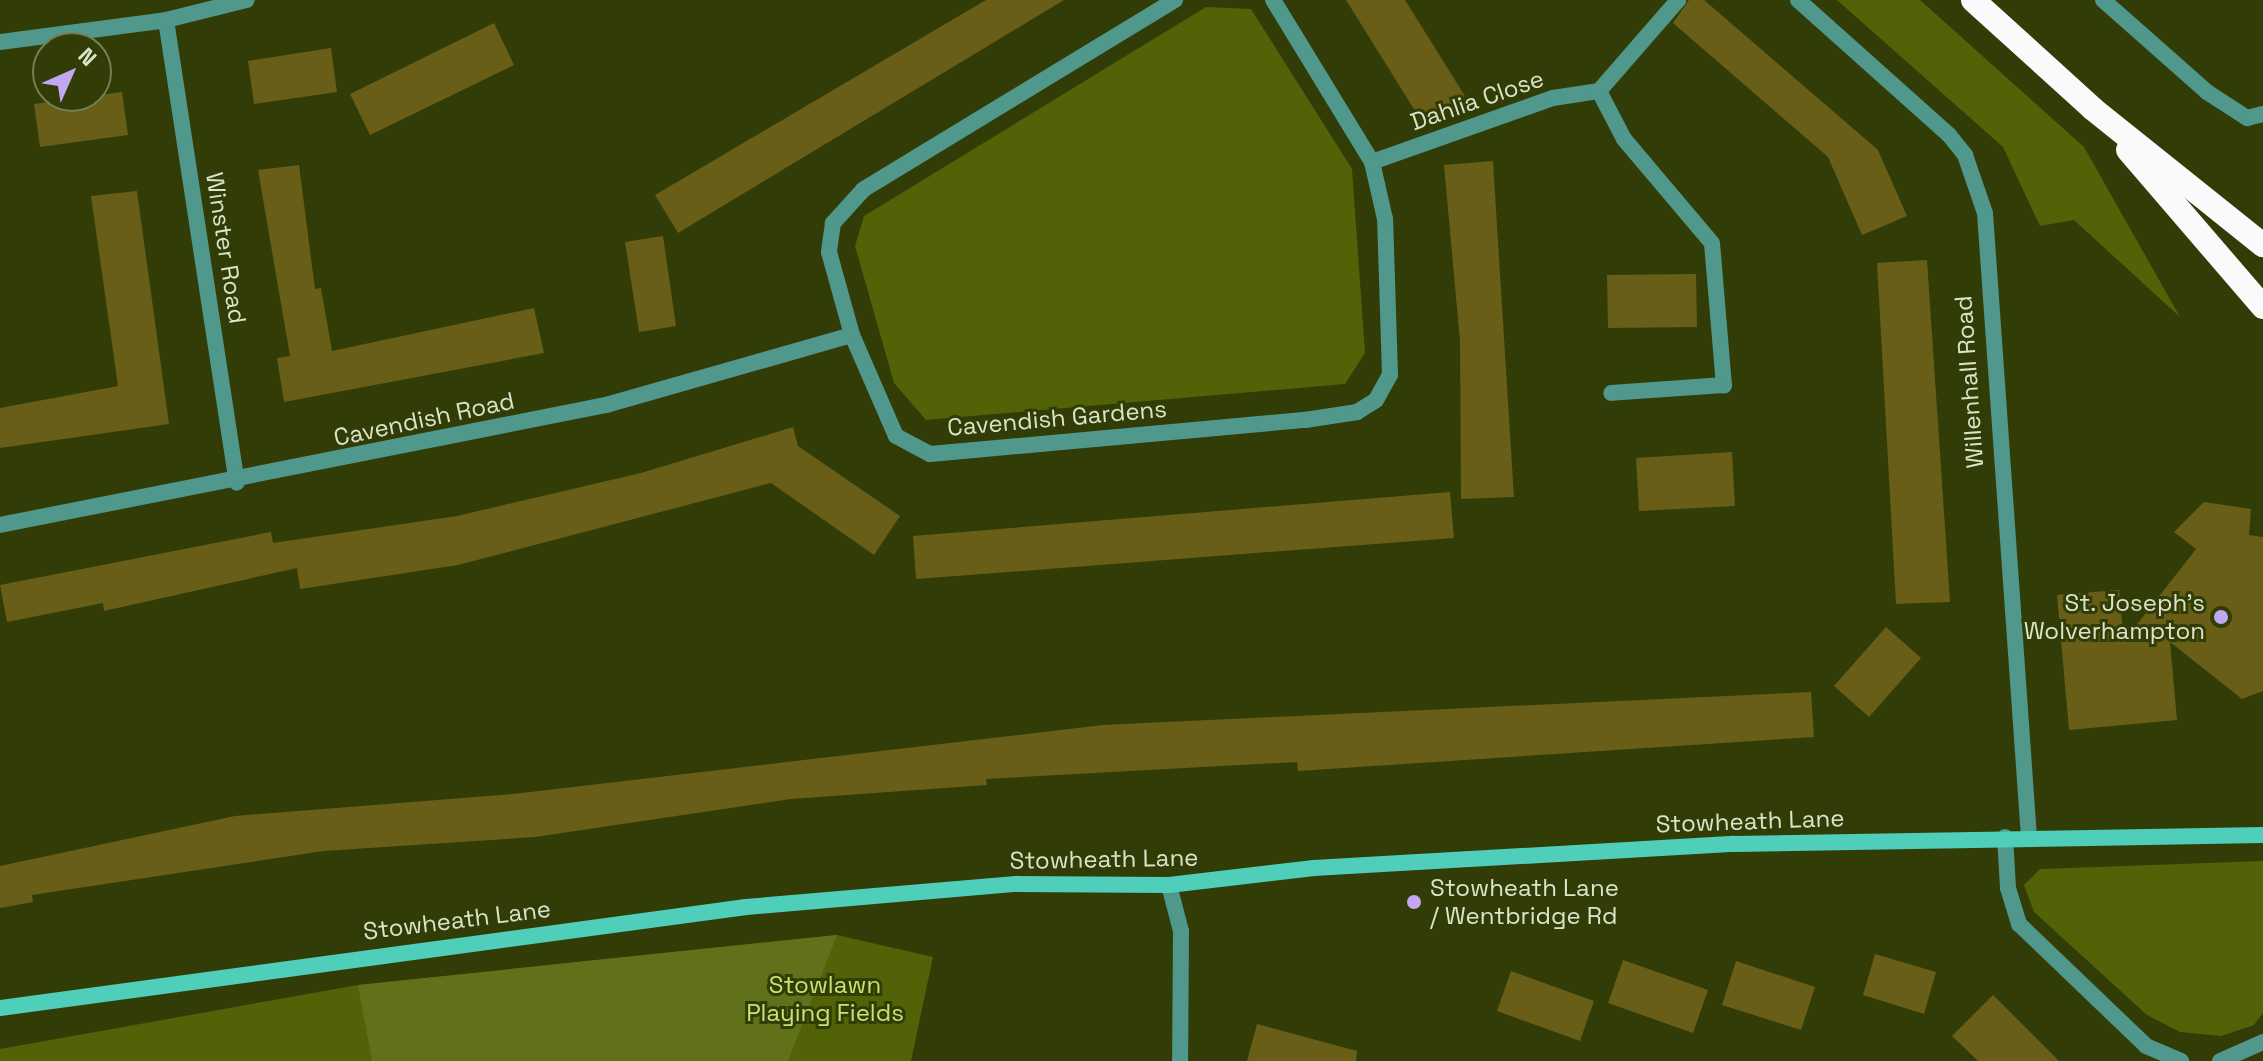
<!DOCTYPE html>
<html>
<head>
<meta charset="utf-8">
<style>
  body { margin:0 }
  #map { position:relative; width:2263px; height:1061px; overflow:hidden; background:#323c07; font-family:"Space Grotesk",sans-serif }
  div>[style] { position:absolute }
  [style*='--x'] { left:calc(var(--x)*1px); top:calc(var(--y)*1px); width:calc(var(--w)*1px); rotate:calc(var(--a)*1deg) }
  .green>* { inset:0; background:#526206 }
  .forest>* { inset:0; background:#60711a }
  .building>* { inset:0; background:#695e18 }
  .street>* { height:16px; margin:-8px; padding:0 8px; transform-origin:8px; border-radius:8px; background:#4f988b }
  .secondary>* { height:16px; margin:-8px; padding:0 8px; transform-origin:8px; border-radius:8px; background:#4fcfba }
  .highway>* { height:24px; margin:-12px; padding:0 12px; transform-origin:12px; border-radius:12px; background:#fafafa }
  .dots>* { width:22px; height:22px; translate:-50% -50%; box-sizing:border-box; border:4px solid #323c07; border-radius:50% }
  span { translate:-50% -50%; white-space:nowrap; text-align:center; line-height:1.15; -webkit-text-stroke:6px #323c07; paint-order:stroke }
  .street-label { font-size:24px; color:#dbe3c8 }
  .poi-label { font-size:24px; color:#dbe3c8 }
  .right { translate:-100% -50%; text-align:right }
  .left { translate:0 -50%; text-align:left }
  .park-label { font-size:24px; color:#c8e273 }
  .north { position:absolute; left:32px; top:32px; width:80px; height:80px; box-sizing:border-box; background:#323c07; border:2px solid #767f54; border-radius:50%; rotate:45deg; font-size:22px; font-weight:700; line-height:32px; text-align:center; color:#dbe3c8 }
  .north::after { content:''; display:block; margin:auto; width:28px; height:36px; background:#c2a8f2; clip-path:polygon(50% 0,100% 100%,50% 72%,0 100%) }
</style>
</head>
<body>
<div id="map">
  <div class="green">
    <div style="clip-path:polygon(1837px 0,1920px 0,2084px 147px,2180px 317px,2074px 220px,2040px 226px,2003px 147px)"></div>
    <div style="clip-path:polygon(1206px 7px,1251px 9px,1352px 169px,1365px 353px,1345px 384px,926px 420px,894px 383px,855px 246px,864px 216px)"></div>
    <div style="clip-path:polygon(2263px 861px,2263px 1013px,2254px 1025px,2221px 1036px,2180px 1032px,2147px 1015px,2034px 912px,2024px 885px,2040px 869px)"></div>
    <div style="clip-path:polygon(837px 935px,933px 957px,911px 1061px,0 1061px,0 1049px,358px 985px)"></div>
  </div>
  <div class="forest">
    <div style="clip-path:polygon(837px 935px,788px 1061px,372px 1061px,358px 985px)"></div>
  </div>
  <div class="building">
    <div style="clip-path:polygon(986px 0,1064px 0,678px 233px,655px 195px)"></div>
    <div style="clip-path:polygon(1346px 0,1405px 0,1465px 96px,1422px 122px)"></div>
    <div style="clip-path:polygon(1689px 0,1704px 0,1878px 150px,1907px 216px,1862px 235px,1828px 157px,1673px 23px)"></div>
    <div style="clip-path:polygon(494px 23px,514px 65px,370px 135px,350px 94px)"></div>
    <div style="clip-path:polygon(331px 48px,337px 92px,254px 104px,248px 61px)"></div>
    <div style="clip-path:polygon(122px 92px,128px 135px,40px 147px,34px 104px)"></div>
    <div style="clip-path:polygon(1493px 161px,1514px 497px,1461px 499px,1460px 341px,1444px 165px)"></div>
    <div style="clip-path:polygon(299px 165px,315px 289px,321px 288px,332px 351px,534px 308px,544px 353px,284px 402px,277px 358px,290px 356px,258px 170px)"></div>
    <div style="clip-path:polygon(137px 191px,169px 424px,0 448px,0 408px,118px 386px,91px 196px)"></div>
    <div style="clip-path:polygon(663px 236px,676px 326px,639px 332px,625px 242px)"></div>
    <div style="clip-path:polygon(1927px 260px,1950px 602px,1896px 604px,1877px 263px)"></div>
    <div style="clip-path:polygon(1696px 274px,1697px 327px,1608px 328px,1607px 275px)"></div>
    <div style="clip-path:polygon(793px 427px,798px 446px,900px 516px,874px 555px,771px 483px,458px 565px,300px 589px,297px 568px,104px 611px,103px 603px,7px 622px,0 585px,271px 532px,273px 543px,457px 516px,641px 473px)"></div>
    <div style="clip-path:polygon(1732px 452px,1735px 506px,1639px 511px,1636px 458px)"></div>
    <div style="clip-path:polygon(1450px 492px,1454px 538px,916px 579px,913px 536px)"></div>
    <div style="clip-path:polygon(2204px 502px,2251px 509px,2249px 535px,2263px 537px,2263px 691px,2242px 699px,2170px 642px,2177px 720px,2069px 730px,2057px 595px,2119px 590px,2124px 641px,2196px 549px,2174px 532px)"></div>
    <div style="clip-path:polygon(1886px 627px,1921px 658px,1869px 717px,1834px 686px)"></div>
    <div style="clip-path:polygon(1811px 692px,1814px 737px,1298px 771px,1297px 762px,986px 779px,987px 785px,791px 799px,535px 837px,323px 851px,32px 895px,33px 902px,0 908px,0 866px,235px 816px,513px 794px,1103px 725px)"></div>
    <div style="clip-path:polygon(1875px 954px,1936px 972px,1924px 1014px,1863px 995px)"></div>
    <div style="clip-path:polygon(1623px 960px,1708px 990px,1693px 1033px,1608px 1003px)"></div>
    <div style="clip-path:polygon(1736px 961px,1815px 987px,1801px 1030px,1722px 1005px)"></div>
    <div style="clip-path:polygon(1511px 971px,1594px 1001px,1580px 1041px,1497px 1011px)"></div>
    <div style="clip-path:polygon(1993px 995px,2059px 1061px,1978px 1061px,1952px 1036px)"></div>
    <div style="clip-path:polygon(1257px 1024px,1357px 1051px,1356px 1061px,1247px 1061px)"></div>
  </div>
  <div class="street">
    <div style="--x:1175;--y:0;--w:365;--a:148.7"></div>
    <div style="--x:863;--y:190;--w:45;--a:132.3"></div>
    <div style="--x:833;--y:223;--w:29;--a:98"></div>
    <div style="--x:829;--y:252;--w:86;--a:74.5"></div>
    <div style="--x:852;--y:335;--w:110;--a:66.5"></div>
    <div style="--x:896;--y:436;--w:38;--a:28"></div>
    <div style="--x:930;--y:454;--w:377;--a:-5.2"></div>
    <div style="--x:1305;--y:420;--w:53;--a:-8.7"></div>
    <div style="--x:1357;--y:412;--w:22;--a:-32"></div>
    <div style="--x:1376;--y:400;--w:29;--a:-61"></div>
    <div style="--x:1390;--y:375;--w:156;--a:-91.8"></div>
    <div style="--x:1385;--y:219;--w:58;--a:-102.8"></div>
    <div style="--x:1372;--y:162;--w:190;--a:-121.4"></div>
    <div style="--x:1798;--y:0;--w:203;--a:41.8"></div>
    <div style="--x:1949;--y:135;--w:26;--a:51"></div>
    <div style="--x:1965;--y:155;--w:61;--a:71"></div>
    <div style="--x:1985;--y:213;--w:626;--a:85.97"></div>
    <div style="--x:2103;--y:0;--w:139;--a:41.5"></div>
    <div style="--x:2207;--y:92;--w:48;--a:33"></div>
    <div style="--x:2247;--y:118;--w:16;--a:-14"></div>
    <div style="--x:166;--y:20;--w:468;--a:81.3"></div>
    <div style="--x:0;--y:42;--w:167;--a:-7.5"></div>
    <div style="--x:166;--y:20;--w:83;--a:-13.9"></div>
    <div style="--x:1599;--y:91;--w:54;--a:62.5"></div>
    <div style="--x:1624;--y:139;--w:136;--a:49.8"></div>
    <div style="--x:1712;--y:243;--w:143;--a:85.2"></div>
    <div style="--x:1724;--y:385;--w:113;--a:176"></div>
    <div style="--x:1372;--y:162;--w:192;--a:-19.5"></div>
    <div style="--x:1553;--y:98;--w:47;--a:-8.7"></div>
    <div style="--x:1599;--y:91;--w:121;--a:-49"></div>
    <div style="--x:0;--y:525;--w:618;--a:-11.2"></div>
    <div style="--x:606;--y:405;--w:256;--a:-15.9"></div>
    <div style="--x:2005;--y:837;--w:51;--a:86.6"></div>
    <div style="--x:2008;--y:888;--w:38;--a:73"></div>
    <div style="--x:2019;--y:924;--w:176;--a:43.8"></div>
    <div style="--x:2146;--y:1046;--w:38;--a:23"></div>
    <div style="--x:1169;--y:885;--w:48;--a:75.4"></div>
    <div style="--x:1181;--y:931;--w:130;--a:90.4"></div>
    <div style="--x:2220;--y:1061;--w:47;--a:-23.8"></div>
  </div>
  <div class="secondary">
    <div style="--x:0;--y:1008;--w:753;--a:-7.71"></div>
    <div style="--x:746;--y:907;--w:271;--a:-4.9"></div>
    <div style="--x:1016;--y:884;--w:153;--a:0.4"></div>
    <div style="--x:1169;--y:885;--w:146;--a:-6.7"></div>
    <div style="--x:1314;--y:868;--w:421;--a:-3.3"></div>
    <div style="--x:1734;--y:844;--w:529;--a:-0.97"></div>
  </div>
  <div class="highway">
    <div style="--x:1973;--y:0;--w:162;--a:42.2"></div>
    <div style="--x:2093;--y:109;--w:218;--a:38.7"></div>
    <div style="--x:2128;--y:150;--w:207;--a:49.3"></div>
  </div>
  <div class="dots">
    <div style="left:2221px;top:617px;background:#c2a8f2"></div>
    <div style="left:1414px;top:902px;background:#c2a8f2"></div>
  </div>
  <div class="street-label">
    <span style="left:1477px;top:100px;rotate:-19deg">Dahlia Close</span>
    <span style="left:226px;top:248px;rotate:81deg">Winster Road</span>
    <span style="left:1969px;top:382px;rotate:-94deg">Willenhall Road</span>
    <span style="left:1057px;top:418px;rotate:-5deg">Cavendish Gardens</span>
    <span style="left:424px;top:419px;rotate:-12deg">Cavendish Road</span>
    <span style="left:1750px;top:821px;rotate:-2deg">Stowheath Lane</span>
    <span style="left:1104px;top:859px;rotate:-1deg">Stowheath Lane</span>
    <span style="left:457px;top:920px;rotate:-7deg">Stowheath Lane</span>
  </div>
  <div class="poi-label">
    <span class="right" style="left:2205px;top:617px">St. Joseph's<br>Wolverhampton</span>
    <span class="left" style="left:1430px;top:902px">Stowheath Lane<br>/ Wentbridge Rd</span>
  </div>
  <div class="park-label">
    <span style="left:825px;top:999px">Stowlawn<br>Playing Fields</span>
  </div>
  <div class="north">N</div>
</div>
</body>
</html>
